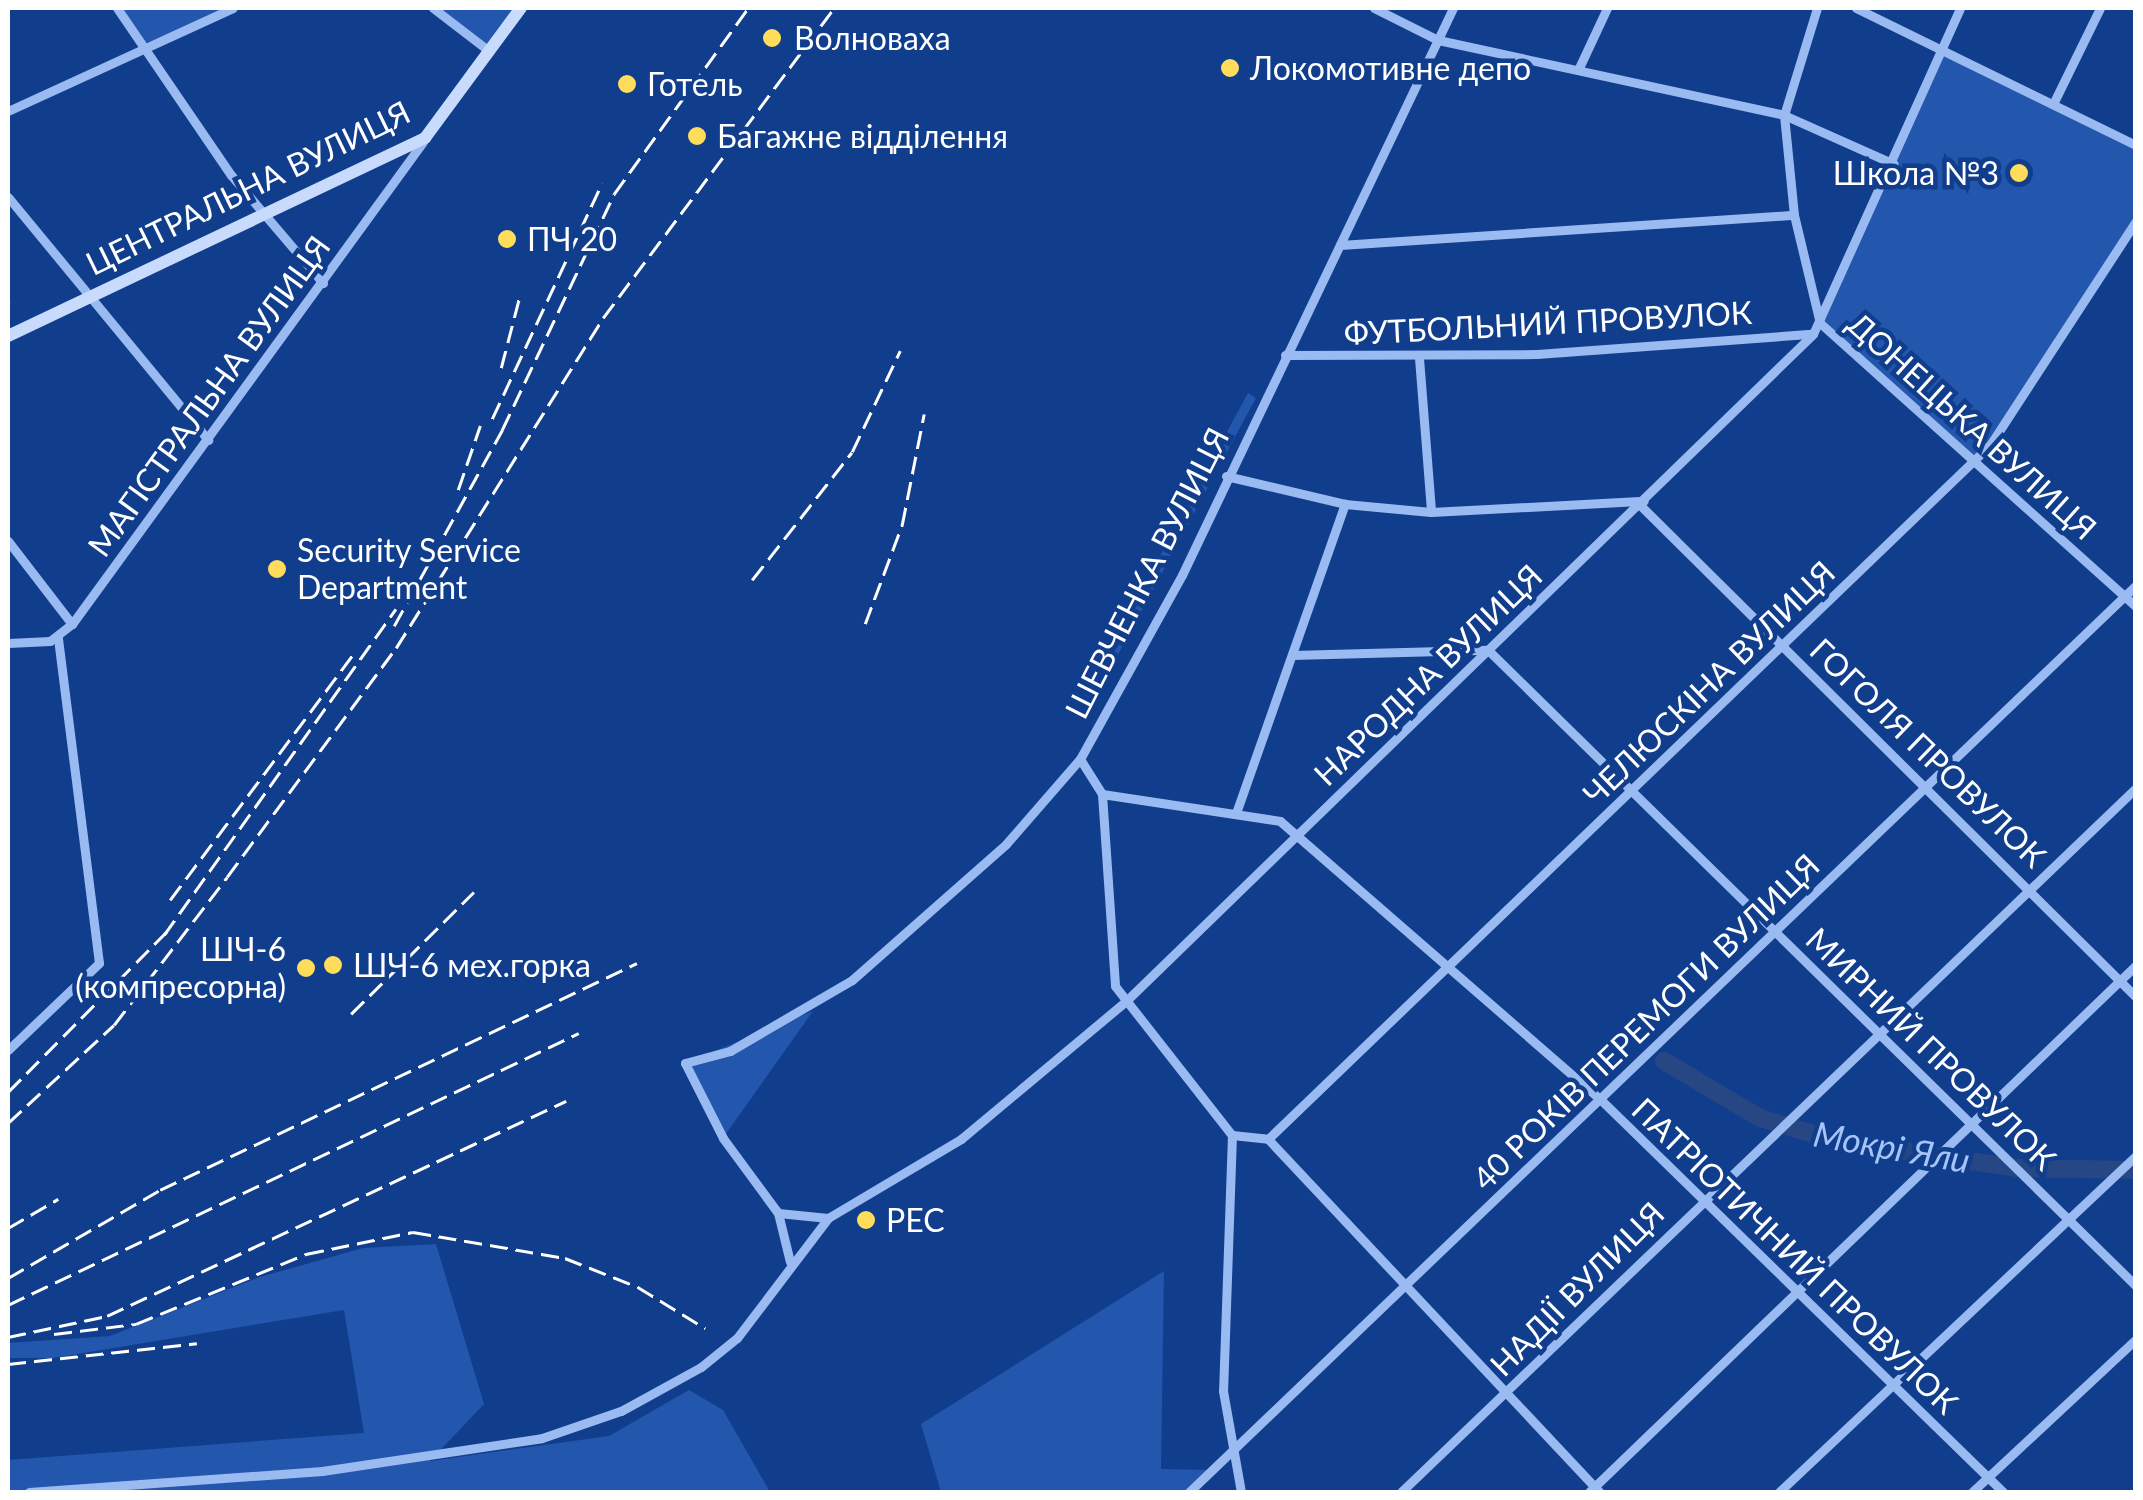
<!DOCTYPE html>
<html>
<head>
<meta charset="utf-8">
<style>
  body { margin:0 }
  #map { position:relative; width:2143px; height:1500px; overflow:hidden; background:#113d8d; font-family:Lato,sans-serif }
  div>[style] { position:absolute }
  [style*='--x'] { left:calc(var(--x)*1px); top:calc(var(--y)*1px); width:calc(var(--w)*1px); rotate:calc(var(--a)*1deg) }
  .green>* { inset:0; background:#2356ad }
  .stream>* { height:2.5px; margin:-1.25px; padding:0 1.25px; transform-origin:1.25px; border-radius:1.25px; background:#264783 }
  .river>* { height:18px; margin:-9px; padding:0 9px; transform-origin:9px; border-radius:9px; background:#264783 }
  .street>* { height:9px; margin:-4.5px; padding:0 4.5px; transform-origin:4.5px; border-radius:4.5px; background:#9abaf2 }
  .secondary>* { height:12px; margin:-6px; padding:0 6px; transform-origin:6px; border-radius:6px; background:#c8dbfc }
  .rail>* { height:2.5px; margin-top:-1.25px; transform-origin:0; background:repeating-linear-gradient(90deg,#fff 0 18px,transparent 0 26px) }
  .dots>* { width:28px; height:28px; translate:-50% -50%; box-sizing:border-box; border:5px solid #113d8d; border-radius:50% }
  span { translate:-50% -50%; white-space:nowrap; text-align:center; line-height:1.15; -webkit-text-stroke:9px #113d8d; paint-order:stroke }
  .poi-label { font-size:32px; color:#fff }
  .left { translate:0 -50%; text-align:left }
  .right { translate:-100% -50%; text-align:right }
  .street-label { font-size:32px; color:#fff }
  .water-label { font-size:35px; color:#a5c5f9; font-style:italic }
  .frame { position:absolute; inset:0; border:10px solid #fff; pointer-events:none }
</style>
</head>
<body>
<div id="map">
  <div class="green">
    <div style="clip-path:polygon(117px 8px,233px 8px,141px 45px)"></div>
    <div style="clip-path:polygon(433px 8px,517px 8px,486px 49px)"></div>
    <div style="clip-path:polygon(1942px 49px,2135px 145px,2135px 221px,1975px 460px,1820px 323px)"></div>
    <div style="clip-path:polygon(1248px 393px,1256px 398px,1092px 703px,1083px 698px)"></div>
    <div style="clip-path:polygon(813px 1011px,723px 1138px,685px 1063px)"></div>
    <div style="clip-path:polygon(436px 1244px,484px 1404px,430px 1461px,609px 1436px,689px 1390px,723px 1410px,770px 1492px,8px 1492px,8px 1460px,364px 1433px,344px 1310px,53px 1358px,8px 1358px,8px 1343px,110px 1336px,260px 1277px,363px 1248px)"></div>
    <div style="clip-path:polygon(1164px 1271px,1161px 1469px,1213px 1470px,1189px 1492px,941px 1492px,921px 1424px)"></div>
  </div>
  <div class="stream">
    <div style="--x:8;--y:299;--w:4;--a:63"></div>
  </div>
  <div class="river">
    <div style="--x:1664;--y:1061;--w:112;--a:30.7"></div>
    <div style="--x:1760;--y:1118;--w:79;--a:16.8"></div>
    <div style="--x:1836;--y:1141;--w:182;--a:8.5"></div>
    <div style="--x:2016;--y:1168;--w:120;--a:1"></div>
  </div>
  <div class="street">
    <div style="--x:117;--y:8;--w:202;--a:55.7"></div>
    <div style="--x:231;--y:175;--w:142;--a:49.6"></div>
    <div style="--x:433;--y:8;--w:71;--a:37.5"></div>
    <div style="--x:1374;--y:8;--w:72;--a:26.6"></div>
    <div style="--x:1438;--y:40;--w:354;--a:12.2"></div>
    <div style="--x:1784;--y:115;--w:120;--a:24"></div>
    <div style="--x:1817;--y:8;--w:112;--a:107.1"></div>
    <div style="--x:1784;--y:115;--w:100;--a:84.3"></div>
    <div style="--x:1794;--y:215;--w:111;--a:76.5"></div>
    <div style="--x:1820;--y:323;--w:425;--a:41.9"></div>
    <div style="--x:1856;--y:8;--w:312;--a:26.1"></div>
    <div style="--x:1578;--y:70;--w:68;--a:-64.9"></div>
    <div style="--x:2053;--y:104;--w:107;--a:-63.9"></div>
    <div style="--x:8;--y:111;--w:247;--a:-24.6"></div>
    <div style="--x:8;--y:197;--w:315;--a:50.5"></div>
    <div style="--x:1340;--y:245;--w:455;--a:-3.8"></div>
    <div style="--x:1285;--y:355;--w:252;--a:-0.2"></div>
    <div style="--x:1537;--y:354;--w:275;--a:-4.2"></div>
    <div style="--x:1419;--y:358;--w:154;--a:85.5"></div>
    <div style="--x:1226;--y:476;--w:122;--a:13.2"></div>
    <div style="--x:1640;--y:505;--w:699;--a:44.77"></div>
    <div style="--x:8;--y:541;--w:105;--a:52.4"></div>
    <div style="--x:8;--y:643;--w:42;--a:-2.7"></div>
    <div style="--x:50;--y:641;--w:28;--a:-38"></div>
    <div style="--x:72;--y:624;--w:596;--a:-53.94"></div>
    <div style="--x:1292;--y:655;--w:196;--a:-1.5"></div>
    <div style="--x:1488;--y:650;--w:908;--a:44.46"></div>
    <div style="--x:1080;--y:759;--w:41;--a:57.8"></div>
    <div style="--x:1102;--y:794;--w:192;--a:86.1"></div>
    <div style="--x:1115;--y:986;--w:189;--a:51.9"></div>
    <div style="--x:1232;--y:1135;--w:256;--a:92"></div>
    <div style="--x:1223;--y:1391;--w:103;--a:79.9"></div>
    <div style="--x:1102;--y:794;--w:180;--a:8.6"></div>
    <div style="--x:1280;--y:821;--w:424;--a:41"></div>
    <div style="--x:1600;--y:1099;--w:563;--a:44.28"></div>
    <div style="--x:1236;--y:813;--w:328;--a:-70.6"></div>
    <div style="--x:1345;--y:504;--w:86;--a:5.3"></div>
    <div style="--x:1431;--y:512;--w:213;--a:-3"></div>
    <div style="--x:8;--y:1050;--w:126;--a:-43.7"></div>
    <div style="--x:99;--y:963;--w:328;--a:-97.2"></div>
    <div style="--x:1232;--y:1135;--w:36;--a:6"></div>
    <div style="--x:1268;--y:1139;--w:484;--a:46.8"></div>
    <div style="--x:1268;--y:1139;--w:1001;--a:-43.87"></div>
    <div style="--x:1990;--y:445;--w:267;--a:-56.9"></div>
    <div style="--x:778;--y:1213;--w:50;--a:76.2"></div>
    <div style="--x:828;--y:1218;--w:50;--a:-174.3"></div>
    <div style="--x:778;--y:1213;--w:93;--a:-126.3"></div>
    <div style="--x:723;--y:1138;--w:84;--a:-116.9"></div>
    <div style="--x:685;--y:1063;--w:47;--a:-14.9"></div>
    <div style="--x:730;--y:1051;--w:141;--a:-30.2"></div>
    <div style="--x:852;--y:980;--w:205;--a:-41.4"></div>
    <div style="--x:1006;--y:844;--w:113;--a:-49"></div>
    <div style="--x:1080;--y:759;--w:210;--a:-61"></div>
    <div style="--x:1182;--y:575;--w:628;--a:-64.45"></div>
    <div style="--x:29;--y:1492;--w:294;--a:-4.1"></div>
    <div style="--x:322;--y:1471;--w:222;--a:-8.5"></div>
    <div style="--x:542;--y:1438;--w:83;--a:-18.9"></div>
    <div style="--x:621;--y:1411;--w:91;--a:-28.8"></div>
    <div style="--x:701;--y:1367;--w:46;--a:-38.9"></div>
    <div style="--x:737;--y:1338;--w:151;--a:-52.8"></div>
    <div style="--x:828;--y:1218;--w:155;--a:-30.7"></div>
    <div style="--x:961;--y:1139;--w:214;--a:-39.9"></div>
    <div style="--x:1125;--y:1002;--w:959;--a:-44.15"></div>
    <div style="--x:1813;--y:334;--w:358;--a:-65.7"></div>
    <div style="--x:1189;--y:1492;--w:1311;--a:-43.76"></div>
    <div style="--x:1401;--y:1492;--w:1018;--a:-43.77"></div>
    <div style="--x:1589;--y:1492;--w:760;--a:-43.93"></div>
    <div style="--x:1779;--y:1492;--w:491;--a:-43.3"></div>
    <div style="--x:1972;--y:1492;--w:224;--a:-43"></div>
  </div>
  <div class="secondary">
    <div style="--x:8;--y:336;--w:462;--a:-25.4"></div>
    <div style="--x:425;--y:138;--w:162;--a:-53.6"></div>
  </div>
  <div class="rail">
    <div style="--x:501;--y:368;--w:75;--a:-75.4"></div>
    <div style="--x:492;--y:419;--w:260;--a:-65"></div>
    <div style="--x:458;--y:490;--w:68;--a:-71"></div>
    <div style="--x:752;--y:580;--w:162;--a:-52"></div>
    <div style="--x:852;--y:452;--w:112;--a:-64.6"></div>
    <div style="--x:865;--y:624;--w:106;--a:-69.5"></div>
    <div style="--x:902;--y:525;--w:113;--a:-78.8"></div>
    <div style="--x:394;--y:626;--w:224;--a:-61.1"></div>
    <div style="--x:502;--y:430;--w:261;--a:-64.6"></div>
    <div style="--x:614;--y:194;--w:229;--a:-54.2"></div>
    <div style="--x:170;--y:900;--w:309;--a:-53.3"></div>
    <div style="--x:164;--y:935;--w:400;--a:-54.6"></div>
    <div style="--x:351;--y:1014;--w:173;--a:-44.8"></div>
    <div style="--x:8;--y:1092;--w:233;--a:-45.3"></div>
    <div style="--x:8;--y:1123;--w:144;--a:-42.8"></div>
    <div style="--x:114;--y:1025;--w:186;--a:-52.6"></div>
    <div style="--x:227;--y:877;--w:285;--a:-53.6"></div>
    <div style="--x:396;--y:648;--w:390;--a:-57.9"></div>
    <div style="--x:603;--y:318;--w:387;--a:-53.3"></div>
    <div style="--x:8;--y:1228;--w:58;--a:-30.1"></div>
    <div style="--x:8;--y:1278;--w:176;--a:-30.1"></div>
    <div style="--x:160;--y:1190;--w:528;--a:-25.45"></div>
    <div style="--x:8;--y:1305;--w:632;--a:-25.47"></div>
    <div style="--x:54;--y:1334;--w:83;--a:-7"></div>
    <div style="--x:136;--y:1324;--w:184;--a:-22.4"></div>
    <div style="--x:306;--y:1254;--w:109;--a:-11.6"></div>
    <div style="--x:413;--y:1232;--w:154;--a:9.7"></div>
    <div style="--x:565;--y:1258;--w:79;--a:21.7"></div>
    <div style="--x:638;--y:1287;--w:79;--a:31.5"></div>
    <div style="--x:8;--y:1337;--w:101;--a:-12"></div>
    <div style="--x:107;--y:1316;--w:507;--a:-25.1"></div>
    <div style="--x:8;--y:1364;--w:190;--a:-6.3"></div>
  </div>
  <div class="dots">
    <div style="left:772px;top:38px;background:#ffdd5a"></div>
    <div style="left:1230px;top:68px;background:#ffdd5a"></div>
    <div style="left:627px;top:84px;background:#ffdd5a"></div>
    <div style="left:697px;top:136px;background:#ffdd5a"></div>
    <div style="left:2019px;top:173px;background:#ffdd5a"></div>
    <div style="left:507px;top:239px;background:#ffdd5a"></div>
    <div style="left:277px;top:569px;background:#ffdd5a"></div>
    <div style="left:333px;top:965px;background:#ffdd5a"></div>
    <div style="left:306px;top:968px;background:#ffdd5a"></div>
    <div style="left:866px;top:1220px;background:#ffdd5a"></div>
  </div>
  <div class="poi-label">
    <span class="left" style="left:794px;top:38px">Волноваха</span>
    <span class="left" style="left:1250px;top:68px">Локомотивне депо</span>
    <span class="left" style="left:647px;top:84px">Готель</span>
    <span class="left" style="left:717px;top:136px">Багажне відділення</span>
    <span class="right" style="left:1999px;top:173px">Школа №3</span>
    <span class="left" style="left:527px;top:239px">ПЧ 20</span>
    <span class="left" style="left:297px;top:569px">Security Service<br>Department</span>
    <span class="right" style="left:286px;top:968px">ШЧ-6<br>(компресорна)</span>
    <span class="left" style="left:353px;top:965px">ШЧ-6 мех.горка</span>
    <span class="left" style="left:886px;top:1220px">РЕС</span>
  </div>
  <div class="street-label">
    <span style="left:248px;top:188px;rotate:-26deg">ЦЕНТРАЛЬНА ВУЛИЦЯ</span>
    <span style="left:1548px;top:323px;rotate:-3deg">ФУТБОЛЬНИЙ ПРОВУЛОК</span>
    <span style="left:209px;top:396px;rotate:-54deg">МАГІСТРАЛЬНА ВУЛИЦЯ</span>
    <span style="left:1972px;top:426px;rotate:42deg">ДОНЕЦЬКА ВУЛИЦЯ</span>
    <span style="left:1147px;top:573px;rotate:-63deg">ШЕВЧЕНКА ВУЛИЦЯ</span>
    <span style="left:1428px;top:675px;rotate:-44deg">НАРОДНА ВУЛИЦЯ</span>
    <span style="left:1709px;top:683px;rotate:-44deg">ЧЕЛЮСКІНА ВУЛИЦЯ</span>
    <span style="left:1928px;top:753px;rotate:44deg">ГОГОЛЯ ПРОВУЛОК</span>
    <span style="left:1646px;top:1022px;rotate:-44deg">40 РОКІВ ПЕРЕМОГИ ВУЛИЦЯ</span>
    <span style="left:1931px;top:1049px;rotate:44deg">МИРНИЙ ПРОВУЛОК</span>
    <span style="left:1795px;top:1256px;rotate:44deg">ПАТРІОТИЧНИЙ ПРОВУЛОК</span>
    <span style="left:1577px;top:1289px;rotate:-45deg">НАДІЇ ВУЛИЦЯ</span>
  </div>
  <div class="water-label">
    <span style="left:1892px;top:1146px;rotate:10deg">Мокрі Яли</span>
  </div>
  <div class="frame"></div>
</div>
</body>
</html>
